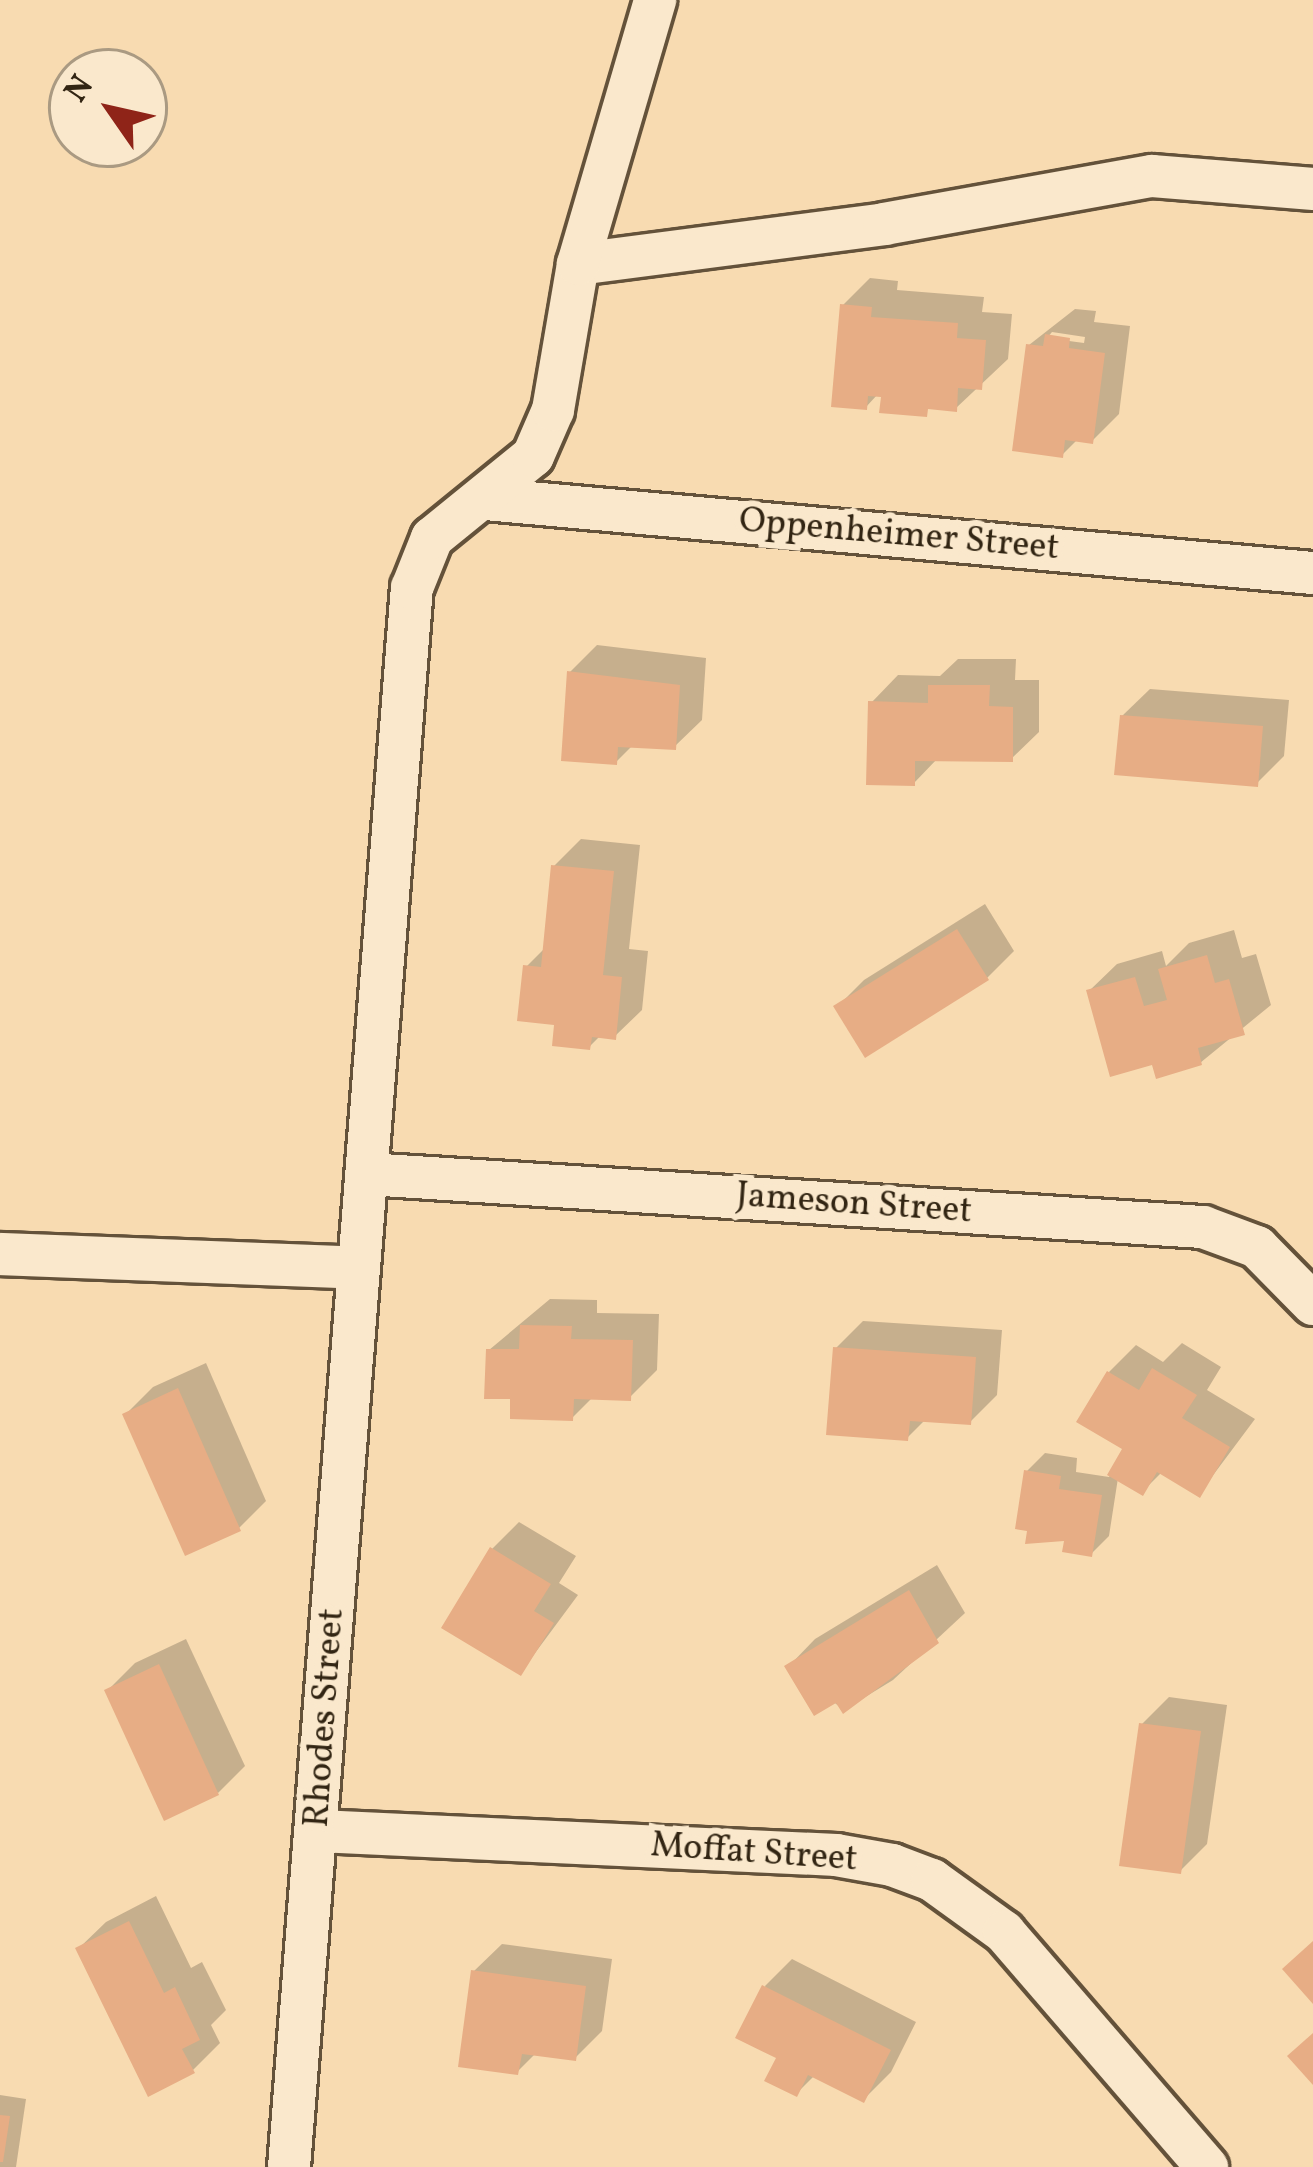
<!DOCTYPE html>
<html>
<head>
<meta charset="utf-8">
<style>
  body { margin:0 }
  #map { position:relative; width:1313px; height:2167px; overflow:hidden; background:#f8dbb1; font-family:Vollkorn,serif }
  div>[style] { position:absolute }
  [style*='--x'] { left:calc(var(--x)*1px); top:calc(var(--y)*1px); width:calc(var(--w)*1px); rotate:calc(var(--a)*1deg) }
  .shadow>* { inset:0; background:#0003 }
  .building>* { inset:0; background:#e7ad85 }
  .roads { filter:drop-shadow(3px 0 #64523a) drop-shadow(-3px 0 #64523a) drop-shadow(0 3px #64523a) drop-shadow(0 -3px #64523a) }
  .street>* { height:42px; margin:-21px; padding:0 21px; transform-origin:21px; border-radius:21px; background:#fae8cc }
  span { translate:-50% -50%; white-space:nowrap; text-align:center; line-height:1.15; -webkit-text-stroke:12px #fae8cc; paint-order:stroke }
  .street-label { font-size:36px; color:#322513 }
  .north { position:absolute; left:48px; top:48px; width:120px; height:120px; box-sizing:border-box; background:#fae8cc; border:3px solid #aa9a82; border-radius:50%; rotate:304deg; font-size:33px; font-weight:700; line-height:48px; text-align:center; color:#322513 }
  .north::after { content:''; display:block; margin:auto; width:42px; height:54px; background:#8f2418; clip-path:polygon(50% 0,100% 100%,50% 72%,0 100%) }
</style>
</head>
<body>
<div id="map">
  <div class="shadow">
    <div style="clip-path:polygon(870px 278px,898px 281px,897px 290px,984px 297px,982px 312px,1012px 314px,1008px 359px,955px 409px,878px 394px,866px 407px,843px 305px)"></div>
    <div style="clip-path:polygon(evenodd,1075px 309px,1096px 311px,1094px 322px,1130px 326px,1119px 414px,1092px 441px,1078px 439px,1062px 455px,1029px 345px,1075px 309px,1052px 332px,1085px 337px,1084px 343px,1047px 338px,1052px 332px)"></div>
    <div style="clip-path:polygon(597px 645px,706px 658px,702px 720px,674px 747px,633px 745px,616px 762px,570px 672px)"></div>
    <div style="clip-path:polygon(958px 659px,1016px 659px,1015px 680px,1039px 680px,1039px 732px,1011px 759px,938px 758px,914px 783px,871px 703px,898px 675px,940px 676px)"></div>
    <div style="clip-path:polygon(1150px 689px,1289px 700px,1284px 756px,1256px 784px,1122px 716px)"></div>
    <div style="clip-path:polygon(581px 839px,640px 845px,629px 949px,648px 951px,642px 1010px,614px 1037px,601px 1035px,589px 1047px,557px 1022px,526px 967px,546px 947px,554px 866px)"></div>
    <div style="clip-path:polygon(985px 904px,1014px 951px,987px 978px,837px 1007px,864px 980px)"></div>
    <div style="clip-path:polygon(1234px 930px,1242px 958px,1256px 954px,1271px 1005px,1200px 1063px,1154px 1061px,1089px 991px,1117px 964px,1162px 951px,1166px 966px,1189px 943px)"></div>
    <div style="clip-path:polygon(550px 1299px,597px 1300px,597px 1313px,659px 1314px,657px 1370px,629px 1398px,593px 1397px,572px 1418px,513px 1396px,489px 1350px)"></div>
    <div style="clip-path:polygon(863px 1321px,1002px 1330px,997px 1395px,970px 1422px,926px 1419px,907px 1438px,836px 1348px)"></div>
    <div style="clip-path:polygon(1182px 1343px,1221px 1367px,1207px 1390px,1255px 1419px,1199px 1494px,1162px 1472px,1142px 1492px,1118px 1478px,1109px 1536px,1091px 1554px,1067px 1538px,1027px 1471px,1045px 1453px,1077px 1458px,1076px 1472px,1109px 1477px,1126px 1448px,1109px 1372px,1136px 1345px,1163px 1362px)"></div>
    <div style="clip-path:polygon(206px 1363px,266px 1501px,239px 1528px,126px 1414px,153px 1387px)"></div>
    <div style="clip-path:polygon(519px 1522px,576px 1556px,559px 1583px,578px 1595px,521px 1672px,492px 1549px)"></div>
    <div style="clip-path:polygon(937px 1565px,965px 1613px,893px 1680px,844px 1710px,788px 1667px,815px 1639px)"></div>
    <div style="clip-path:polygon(186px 1639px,245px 1766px,218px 1793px,107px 1691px,135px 1663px)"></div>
    <div style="clip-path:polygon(1169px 1697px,1227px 1705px,1207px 1844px,1180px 1871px,1142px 1724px)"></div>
    <div style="clip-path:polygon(156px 1896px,191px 1968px,202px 1962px,226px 2010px,211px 2025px,220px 2043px,193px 2070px,78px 1949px,106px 1922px)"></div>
    <div style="clip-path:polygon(502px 1944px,612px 1959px,602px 2031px,575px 2058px,536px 2053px,517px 2072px,474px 1971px)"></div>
    <div style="clip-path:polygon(792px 1959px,916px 2022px,891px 2072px,864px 2099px,815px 2075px,796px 2094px,765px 1986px)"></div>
    <div style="clip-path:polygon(0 2095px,26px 2099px,16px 2167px,0 2167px)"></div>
  </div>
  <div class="building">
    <div style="clip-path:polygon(840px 304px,872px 307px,871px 317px,958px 323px,957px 338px,986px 340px,982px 390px,958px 388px,957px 412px,928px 409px,927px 417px,879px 413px,881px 397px,868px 396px,867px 410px,831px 407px)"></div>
    <div style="clip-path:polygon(1045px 334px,1070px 338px,1069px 348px,1105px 353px,1093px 444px,1065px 440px,1063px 458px,1012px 451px,1026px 344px,1043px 346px)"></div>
    <div style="clip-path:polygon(567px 671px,680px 685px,676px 750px,618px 747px,617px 765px,561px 761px)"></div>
    <div style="clip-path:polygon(928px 685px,990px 685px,989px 706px,1013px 707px,1013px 762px,915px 761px,915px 786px,866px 785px,868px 701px,928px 703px)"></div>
    <div style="clip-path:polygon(1120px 715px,1263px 726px,1258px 787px,1114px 775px)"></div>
    <div style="clip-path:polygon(551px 865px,614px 871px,603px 975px,622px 977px,616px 1040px,592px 1037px,590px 1050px,552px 1046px,554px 1025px,517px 1021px,523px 965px,541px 967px)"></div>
    <div style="clip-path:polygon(957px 929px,989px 980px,865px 1058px,833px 1006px)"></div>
    <div style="clip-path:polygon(1207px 955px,1215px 983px,1229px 979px,1245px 1035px,1198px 1048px,1202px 1065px,1156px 1079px,1152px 1065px,1110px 1077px,1086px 990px,1135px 977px,1144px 1006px,1167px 1000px,1158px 969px)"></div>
    <div style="clip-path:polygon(520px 1325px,572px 1326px,571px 1339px,633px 1340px,631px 1401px,574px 1399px,573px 1421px,510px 1419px,510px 1399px,484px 1399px,486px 1349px,519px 1349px)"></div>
    <div style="clip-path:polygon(833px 1347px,976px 1357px,971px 1425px,910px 1421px,908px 1441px,826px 1435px)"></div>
    <div style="clip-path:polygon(1152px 1368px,1197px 1395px,1182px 1418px,1230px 1447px,1200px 1498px,1157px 1472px,1143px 1496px,1107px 1475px,1122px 1449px,1076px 1422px,1107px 1371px,1139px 1390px)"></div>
    <div style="clip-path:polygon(178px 1388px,241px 1531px,185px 1556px,122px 1414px)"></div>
    <div style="clip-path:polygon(1024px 1470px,1061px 1476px,1059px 1489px,1102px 1495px,1092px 1557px,1062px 1552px,1064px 1541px,1025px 1544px,1027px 1531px,1015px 1529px)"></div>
    <div style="clip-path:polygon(490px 1547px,551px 1584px,534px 1611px,554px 1623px,521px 1676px,441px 1628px)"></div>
    <div style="clip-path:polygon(909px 1590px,939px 1643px,843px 1714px,836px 1703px,814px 1716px,784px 1666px)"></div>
    <div style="clip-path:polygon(159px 1664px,219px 1795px,164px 1821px,104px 1690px)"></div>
    <div style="clip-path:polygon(1139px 1723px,1201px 1731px,1181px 1874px,1119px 1866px)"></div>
    <div style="clip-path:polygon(129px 1921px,164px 1993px,175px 1987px,200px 2040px,182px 2049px,195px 2073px,148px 2097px,75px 1948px)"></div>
    <div style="clip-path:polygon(1313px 1941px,1313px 2004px,1282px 1969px)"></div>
    <div style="clip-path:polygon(471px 1970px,586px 1986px,576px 2061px,522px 2054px,518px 2075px,458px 2067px)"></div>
    <div style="clip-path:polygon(762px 1985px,891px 2050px,864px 2103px,808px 2075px,797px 2097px,764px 2081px,776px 2058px,735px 2038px)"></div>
    <div style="clip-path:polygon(1313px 2033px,1313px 2085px,1287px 2056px)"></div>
    <div style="clip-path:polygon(0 2115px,10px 2116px,3px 2162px,0 2162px)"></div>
  </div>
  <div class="roads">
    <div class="street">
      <div style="--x:578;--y:264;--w:309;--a:-7.4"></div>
      <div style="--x:884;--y:224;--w:272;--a:-10.2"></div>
      <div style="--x:1152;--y:176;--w:162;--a:4.6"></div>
      <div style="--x:485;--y:499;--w:831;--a:5.11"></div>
      <div style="--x:367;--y:1174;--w:838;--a:3.63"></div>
      <div style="--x:1203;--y:1227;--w:58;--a:20.3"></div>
      <div style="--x:1257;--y:1247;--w:80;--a:45.5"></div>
      <div style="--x:0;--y:1254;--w:358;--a:2.2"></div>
      <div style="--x:318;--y:1831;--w:519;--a:2.65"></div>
      <div style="--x:836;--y:1855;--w:57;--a:10.1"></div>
      <div style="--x:892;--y:1865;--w:43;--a:20.6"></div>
      <div style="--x:932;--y:1880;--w:89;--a:35.8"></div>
      <div style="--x:1004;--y:1932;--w:311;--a:49.2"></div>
      <div style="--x:289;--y:2167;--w:1584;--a:-85.55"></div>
      <div style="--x:412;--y:588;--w:54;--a:-68.2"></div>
      <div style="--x:432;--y:538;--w:130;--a:-39.1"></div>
      <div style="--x:533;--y:456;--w:50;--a:-66.5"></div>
      <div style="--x:553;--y:410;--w:148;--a:-80.3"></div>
      <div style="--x:578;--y:264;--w:275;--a:-73.7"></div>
    </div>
  </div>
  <div class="street-label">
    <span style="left:899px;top:536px;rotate:5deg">Oppenheimer Street</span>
    <span style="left:854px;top:1205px;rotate:4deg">Jameson Street</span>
    <span style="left:326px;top:1718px;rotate:-86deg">Rhodes Street</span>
    <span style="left:754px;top:1854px;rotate:4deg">Moffat Street</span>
  </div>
  <div class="north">N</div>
</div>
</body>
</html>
